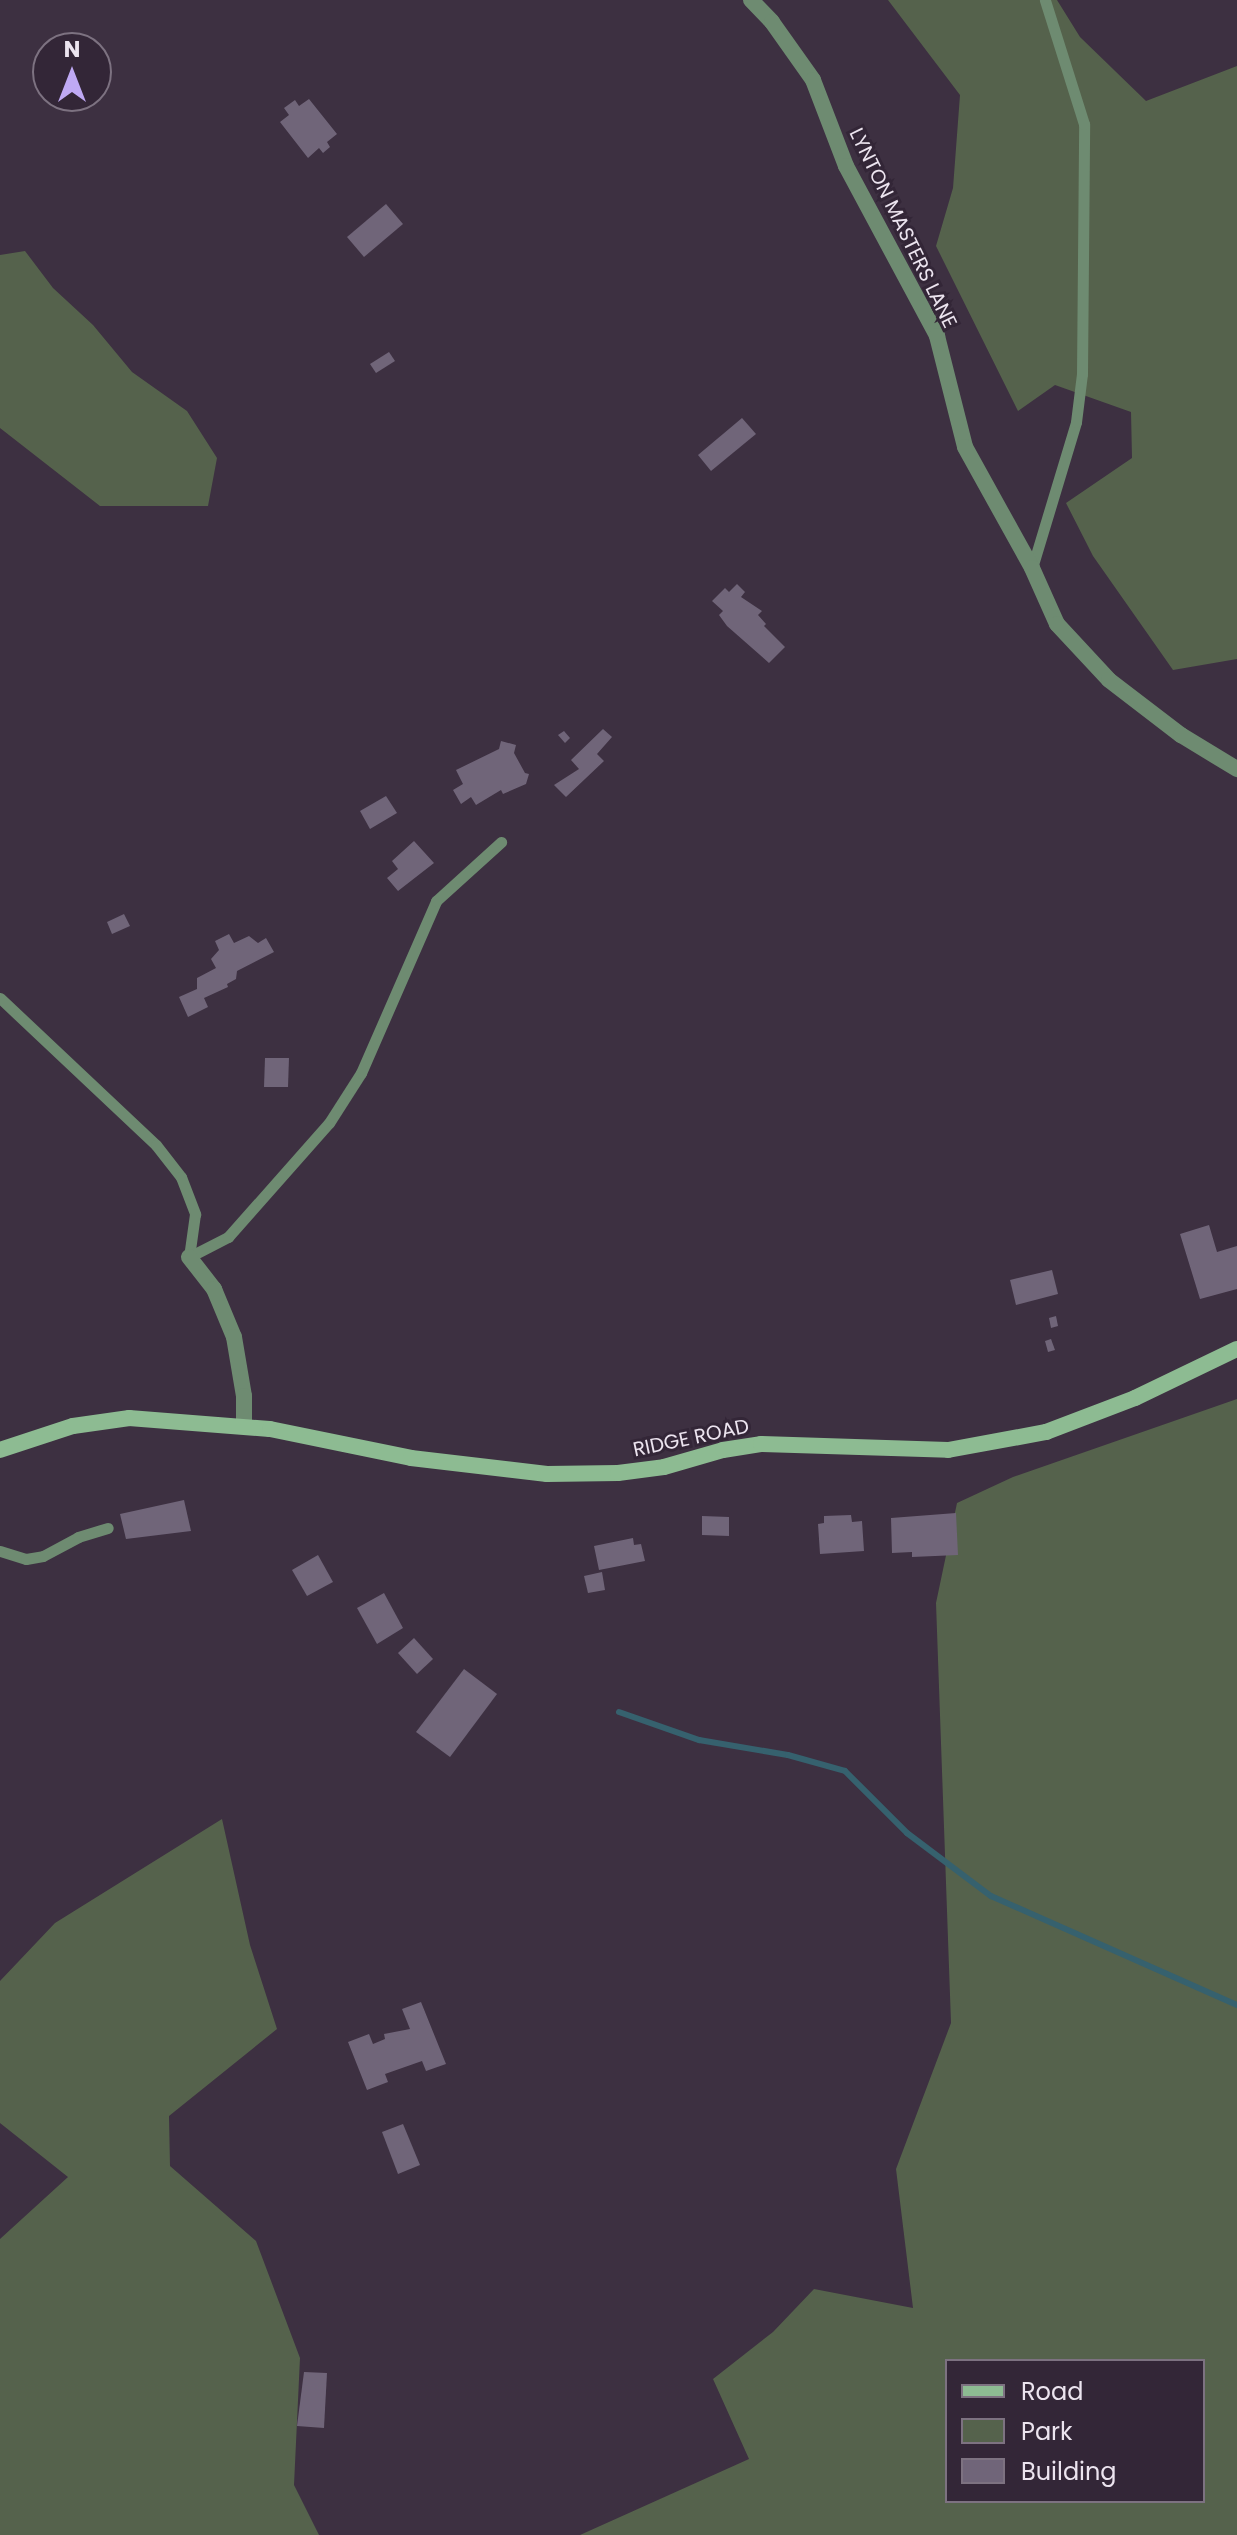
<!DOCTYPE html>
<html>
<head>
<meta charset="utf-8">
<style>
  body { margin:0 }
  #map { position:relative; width:1237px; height:2535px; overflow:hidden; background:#3d3041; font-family:Poppins,sans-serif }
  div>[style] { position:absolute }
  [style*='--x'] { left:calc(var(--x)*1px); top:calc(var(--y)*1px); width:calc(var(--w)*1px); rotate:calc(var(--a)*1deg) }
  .green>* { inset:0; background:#55624c }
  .stream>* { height:6px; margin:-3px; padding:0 3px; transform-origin:3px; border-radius:3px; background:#36616e }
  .building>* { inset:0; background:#706579 }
  .lane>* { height:11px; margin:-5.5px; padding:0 5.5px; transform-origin:5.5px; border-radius:5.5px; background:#6e8b71 }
  .street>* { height:16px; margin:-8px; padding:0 8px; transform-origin:8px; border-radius:8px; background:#6e8b71 }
  .secondary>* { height:16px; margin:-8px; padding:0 8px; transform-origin:8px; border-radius:8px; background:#8dbb92 }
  span { translate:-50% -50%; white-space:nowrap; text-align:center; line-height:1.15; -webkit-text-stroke:6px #332637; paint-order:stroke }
  .street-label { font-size:20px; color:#ece4ef }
  .legend { position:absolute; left:945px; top:2359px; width:260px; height:144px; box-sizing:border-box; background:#332637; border:2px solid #7d7281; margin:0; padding:10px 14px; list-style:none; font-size:24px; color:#ece4ef }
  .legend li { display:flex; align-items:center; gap:16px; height:40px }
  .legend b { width:40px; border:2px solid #7d7281 }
  .north { position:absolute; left:32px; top:32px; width:80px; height:80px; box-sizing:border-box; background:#332637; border:2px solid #7d7281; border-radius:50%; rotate:0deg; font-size:22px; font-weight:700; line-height:32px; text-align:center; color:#ece4ef }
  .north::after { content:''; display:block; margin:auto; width:28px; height:36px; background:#bfa9f4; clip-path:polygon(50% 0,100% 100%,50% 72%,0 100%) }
</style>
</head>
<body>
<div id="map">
  <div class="green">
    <div style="clip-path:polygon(888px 0,1057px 0,1080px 37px,1146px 101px,1237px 66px,1237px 659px,1173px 670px,1093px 556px,1066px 503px,1132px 458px,1131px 412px,1055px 385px,1018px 411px,936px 246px,953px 188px,960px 95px)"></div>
    <div style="clip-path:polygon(25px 251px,53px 288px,93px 325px,132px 372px,187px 411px,217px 458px,208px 506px,100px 506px,0 428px,0 255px)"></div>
    <div style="clip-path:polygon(evenodd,1237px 1399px,1237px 2535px,580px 2535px,749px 2459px,713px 2379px,773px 2332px,814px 2289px,913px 2308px,896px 2169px,951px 2023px,936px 1603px,957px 1503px,1013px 1477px,1237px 1399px,947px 2361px,1203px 2361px,1203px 2501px,947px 2501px,947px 2361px)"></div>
    <div style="clip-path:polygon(222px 1819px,250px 1945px,277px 2029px,169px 2116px,170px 2166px,256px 2241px,300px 2358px,294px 2485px,319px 2535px,0 2535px,0 2239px,68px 2177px,0 2123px,0 1981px,55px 1923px)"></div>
  </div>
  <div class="stream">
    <div style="--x:619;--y:1712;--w:85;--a:19.3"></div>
    <div style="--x:699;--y:1740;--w:90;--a:9.6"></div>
    <div style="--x:788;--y:1755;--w:59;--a:15.7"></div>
    <div style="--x:845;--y:1771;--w:88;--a:45"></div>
    <div style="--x:907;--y:1833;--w:105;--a:36.9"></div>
    <div style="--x:991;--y:1896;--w:269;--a:23.9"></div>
  </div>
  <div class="building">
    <div style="clip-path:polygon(309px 99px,337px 134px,327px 142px,330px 147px,323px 153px,319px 148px,308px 158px,280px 122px,289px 115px,284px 108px,295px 100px,299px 106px)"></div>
    <div style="clip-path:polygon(386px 204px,403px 224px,364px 257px,347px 237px)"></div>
    <div style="clip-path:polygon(389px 352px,395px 361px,376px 373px,370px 364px)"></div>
    <div style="clip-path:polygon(742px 418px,756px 434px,711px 471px,698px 455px)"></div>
    <div style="clip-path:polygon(737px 584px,745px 592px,741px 597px,762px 611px,758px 615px,766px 624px,764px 626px,785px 647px,769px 663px,727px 626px,719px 615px,723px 611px,712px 601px,725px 588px,729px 592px)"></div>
    <div style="clip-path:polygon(603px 729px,612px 737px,597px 754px,604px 761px,566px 797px,554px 785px,579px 769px,571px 760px)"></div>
    <div style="clip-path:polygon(564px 731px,570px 738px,565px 743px,558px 735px)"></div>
    <div style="clip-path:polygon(501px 741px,516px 745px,514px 753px,525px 773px,529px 774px,526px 784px,503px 794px,501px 790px,476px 805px,471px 797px,461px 804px,453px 790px,463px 784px,456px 770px,499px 749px)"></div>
    <div style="clip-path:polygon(386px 796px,397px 813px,370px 829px,360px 811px)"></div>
    <div style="clip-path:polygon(414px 841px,434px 863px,398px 891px,387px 878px,398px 869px,392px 861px)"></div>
    <div style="clip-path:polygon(124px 914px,130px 926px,112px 934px,107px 922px)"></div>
    <div style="clip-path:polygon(229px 934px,234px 943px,249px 936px,258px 943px,266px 938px,274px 952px,237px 971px,236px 979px,227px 984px,228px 987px,204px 998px,208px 1007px,188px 1017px,179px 997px,197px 989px,197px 978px,216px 968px,211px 959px,219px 950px,215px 941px)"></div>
    <div style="clip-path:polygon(265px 1058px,289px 1058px,288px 1087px,264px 1087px)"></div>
    <div style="clip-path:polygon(1209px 1225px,1217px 1252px,1237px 1246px,1237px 1289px,1200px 1299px,1180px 1234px)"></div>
    <div style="clip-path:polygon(1052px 1270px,1058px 1294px,1016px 1305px,1010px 1280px)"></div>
    <div style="clip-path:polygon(1056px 1316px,1058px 1326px,1051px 1328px,1049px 1318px)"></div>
    <div style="clip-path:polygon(1051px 1339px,1055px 1350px,1048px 1352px,1045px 1341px)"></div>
    <div style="clip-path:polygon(184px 1500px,191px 1531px,126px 1539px,120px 1514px)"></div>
    <div style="clip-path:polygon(956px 1513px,958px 1555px,912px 1557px,912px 1552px,892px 1553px,891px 1518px)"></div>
    <div style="clip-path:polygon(851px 1515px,852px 1522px,862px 1521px,864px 1551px,820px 1554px,818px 1524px,824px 1523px,824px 1516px)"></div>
    <div style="clip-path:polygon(702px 1516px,729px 1517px,729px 1536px,702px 1535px)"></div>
    <div style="clip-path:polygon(633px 1538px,634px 1545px,641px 1544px,645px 1561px,599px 1570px,594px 1546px)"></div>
    <div style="clip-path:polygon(318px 1555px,333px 1582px,307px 1596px,292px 1570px)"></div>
    <div style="clip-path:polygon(602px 1572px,605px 1590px,588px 1593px,584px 1576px)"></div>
    <div style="clip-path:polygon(384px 1593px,403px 1628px,377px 1644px,357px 1608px)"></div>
    <div style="clip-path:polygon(414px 1638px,433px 1659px,417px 1674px,398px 1653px)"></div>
    <div style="clip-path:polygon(464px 1669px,497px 1694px,450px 1757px,416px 1732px)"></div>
    <div style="clip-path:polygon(421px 2002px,446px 2064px,426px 2071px,422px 2061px,385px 2074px,388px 2082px,367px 2090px,348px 2042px,369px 2034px,373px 2044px,385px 2039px,384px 2034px,410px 2029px,402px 2009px)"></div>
    <div style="clip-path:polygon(403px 2124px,420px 2165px,398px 2174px,382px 2132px)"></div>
    <div style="clip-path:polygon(304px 2372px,327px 2373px,324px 2428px,297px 2426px)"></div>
  </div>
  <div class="lane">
    <div style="--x:1032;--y:568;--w:152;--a:-73.2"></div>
    <div style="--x:1076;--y:422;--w:48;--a:-82.9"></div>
    <div style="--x:1082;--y:374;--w:250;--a:-89.5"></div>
    <div style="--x:1084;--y:124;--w:130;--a:-107.5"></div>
    <div style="--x:0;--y:998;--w:214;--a:43.3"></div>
    <div style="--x:156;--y:1145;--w:41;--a:52"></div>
    <div style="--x:181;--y:1177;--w:40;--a:69"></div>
    <div style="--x:195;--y:1214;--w:43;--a:97.9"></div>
    <div style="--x:189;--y:1257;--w:44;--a:-27.1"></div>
    <div style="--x:228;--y:1237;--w:152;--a:-48.5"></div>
    <div style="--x:329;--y:1123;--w:59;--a:-57.4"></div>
    <div style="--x:361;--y:1073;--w:188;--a:-66.4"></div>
    <div style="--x:436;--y:901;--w:88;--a:-42.2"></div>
    <div style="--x:0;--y:1551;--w:27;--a:17"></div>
    <div style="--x:26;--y:1559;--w:17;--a:-10"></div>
    <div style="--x:43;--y:1556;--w:40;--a:-28"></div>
    <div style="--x:78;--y:1537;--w:31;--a:-17"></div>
  </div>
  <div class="street">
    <div style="--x:751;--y:0;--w:30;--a:46"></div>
    <div style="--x:772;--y:22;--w:71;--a:54.7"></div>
    <div style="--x:813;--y:80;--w:92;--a:69"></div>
    <div style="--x:846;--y:166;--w:193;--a:61.8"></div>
    <div style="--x:937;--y:336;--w:114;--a:75.8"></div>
    <div style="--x:965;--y:447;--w:138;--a:61"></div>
    <div style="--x:1032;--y:568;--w:61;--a:65.9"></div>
    <div style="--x:1057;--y:624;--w:76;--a:47.1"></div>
    <div style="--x:1109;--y:680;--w:91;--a:37.4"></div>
    <div style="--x:1181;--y:735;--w:66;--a:31.3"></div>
    <div style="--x:189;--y:1257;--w:41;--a:52"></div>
    <div style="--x:214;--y:1289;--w:52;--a:67.4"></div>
    <div style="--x:234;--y:1337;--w:60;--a:80.4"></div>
    <div style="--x:244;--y:1396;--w:30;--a:90"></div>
  </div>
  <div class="secondary">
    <div style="--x:0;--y:1450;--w:77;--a:-18.2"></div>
    <div style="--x:73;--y:1426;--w:57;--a:-8.1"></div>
    <div style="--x:129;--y:1418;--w:141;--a:4.5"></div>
    <div style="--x:270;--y:1429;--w:144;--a:11.6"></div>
    <div style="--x:411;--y:1458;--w:137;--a:6.7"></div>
    <div style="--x:547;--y:1474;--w:71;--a:-0.8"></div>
    <div style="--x:618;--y:1473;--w:46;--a:-7.4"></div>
    <div style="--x:664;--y:1467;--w:61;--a:-16.1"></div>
    <div style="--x:723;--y:1450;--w:38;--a:-9"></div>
    <div style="--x:761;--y:1444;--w:187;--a:1.8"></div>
    <div style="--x:948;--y:1450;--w:100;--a:-10.4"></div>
    <div style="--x:1046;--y:1432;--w:95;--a:-20.9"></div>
    <div style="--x:1135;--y:1398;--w:113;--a:-25.7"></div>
  </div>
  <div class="street-label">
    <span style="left:903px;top:228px;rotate:64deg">LYNTON MASTERS LANE</span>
    <span style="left:691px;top:1438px;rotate:-12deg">RIDGE ROAD</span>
  </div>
  <ul class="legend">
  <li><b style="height:10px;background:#8dbb92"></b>Road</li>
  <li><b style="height:22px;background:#55624c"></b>Park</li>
  <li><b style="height:22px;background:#706579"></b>Building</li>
  </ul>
  <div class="north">N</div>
</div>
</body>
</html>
